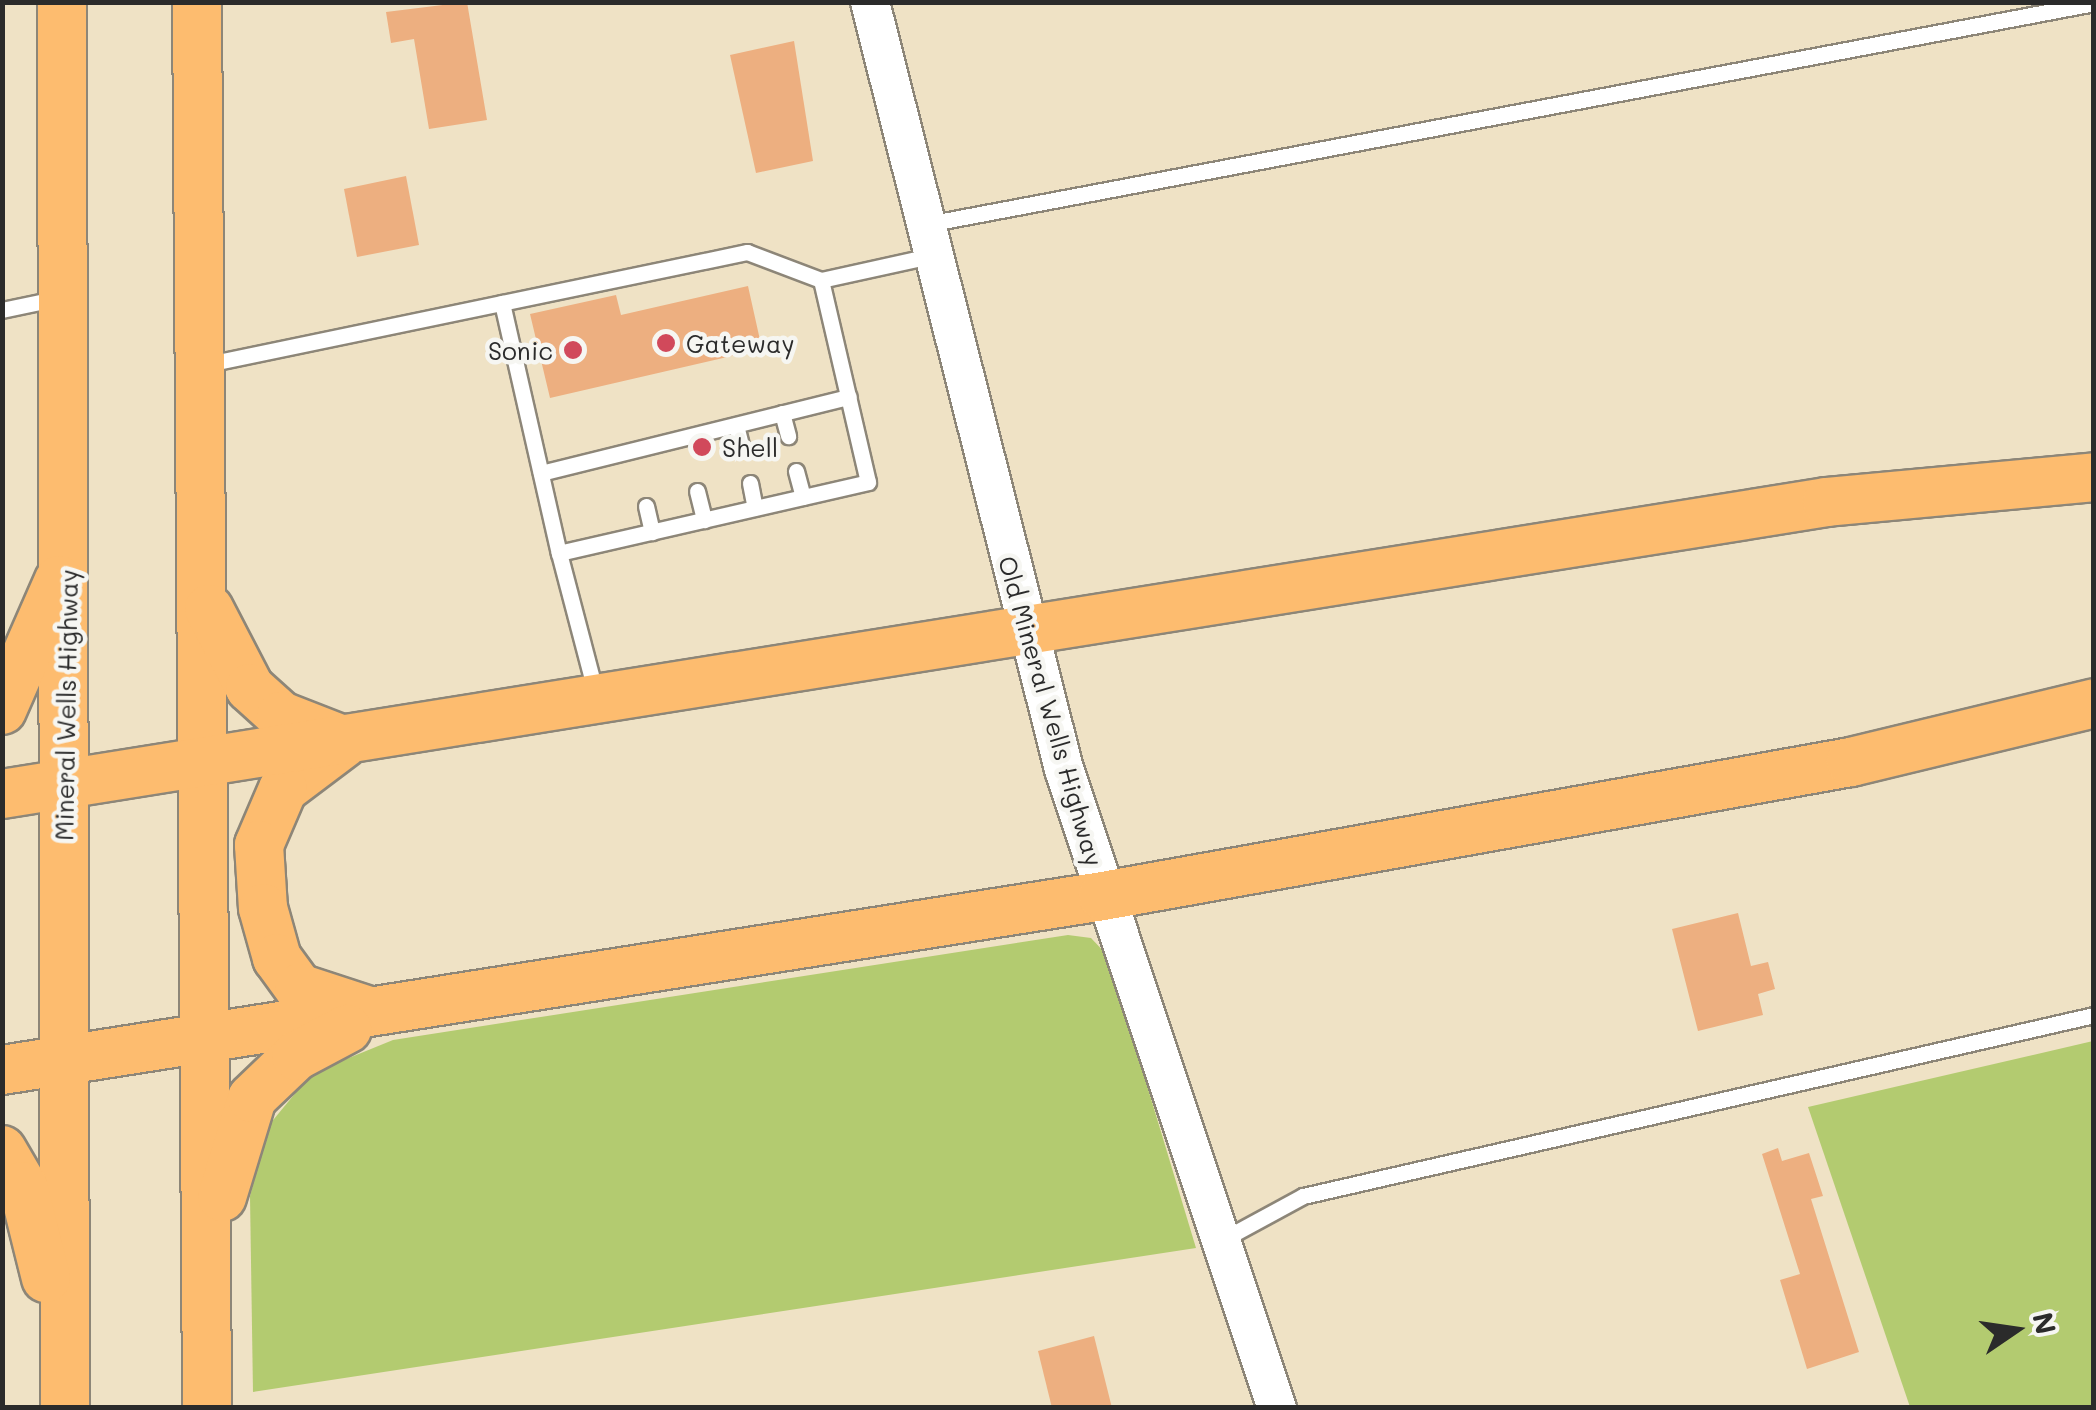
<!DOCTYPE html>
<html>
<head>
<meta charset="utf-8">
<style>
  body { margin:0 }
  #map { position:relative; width:2096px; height:1410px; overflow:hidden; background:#efe2c5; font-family:Mali,sans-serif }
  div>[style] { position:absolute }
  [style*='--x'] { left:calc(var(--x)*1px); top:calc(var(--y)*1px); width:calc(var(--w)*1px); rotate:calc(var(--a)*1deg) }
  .green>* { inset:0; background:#b3cb70 }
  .building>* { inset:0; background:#edaf80 }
  .roads { filter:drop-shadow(2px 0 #8d8678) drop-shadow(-2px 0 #8d8678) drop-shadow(0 2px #8d8678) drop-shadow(0 -2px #8d8678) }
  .service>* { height:15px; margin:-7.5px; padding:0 7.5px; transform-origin:7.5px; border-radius:7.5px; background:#fff }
  .tertiary>* { height:38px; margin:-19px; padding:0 19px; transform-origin:19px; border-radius:19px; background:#fff }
  .primary>* { height:48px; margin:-24px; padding:0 24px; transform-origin:24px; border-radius:24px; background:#fdbc6f }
  .dots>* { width:28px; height:28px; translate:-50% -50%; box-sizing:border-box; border:5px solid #f6f6f2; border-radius:50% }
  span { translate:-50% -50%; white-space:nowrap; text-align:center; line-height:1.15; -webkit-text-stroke:9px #f6f6f2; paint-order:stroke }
  .poi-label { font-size:25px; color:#2b2b2b }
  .left { translate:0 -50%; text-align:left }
  .right { translate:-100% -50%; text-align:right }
  .street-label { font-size:25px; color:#2b2b2b }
  .frame { position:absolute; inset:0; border:5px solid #2b2b2b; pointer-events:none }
  .north { position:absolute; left:1966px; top:1280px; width:100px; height:100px; -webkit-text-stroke:8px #f6f6f2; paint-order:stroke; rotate:77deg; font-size:28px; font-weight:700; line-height:40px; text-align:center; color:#2b2b2b }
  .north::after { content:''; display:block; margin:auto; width:35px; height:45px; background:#2b2b2b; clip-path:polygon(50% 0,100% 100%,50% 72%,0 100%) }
</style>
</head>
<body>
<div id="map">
  <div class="green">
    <div style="clip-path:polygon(1068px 935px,1091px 938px,1108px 956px,1196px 1248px,253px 1392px,250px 1196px,269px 1125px,312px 1073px,393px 1040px)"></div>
    <div style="clip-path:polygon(2093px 1041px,2093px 1407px,1910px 1407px,1808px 1107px)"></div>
  </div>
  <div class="building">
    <div style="clip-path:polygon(467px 2px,487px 120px,429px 129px,414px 39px,391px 43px,386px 12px)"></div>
    <div style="clip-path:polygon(794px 41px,813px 161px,756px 173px,730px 55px)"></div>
    <div style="clip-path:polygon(406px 176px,419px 245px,357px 257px,344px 189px)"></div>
    <div style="clip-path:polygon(748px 286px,762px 349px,550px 398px,530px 314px,616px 295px,621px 315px)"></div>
    <div style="clip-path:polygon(1738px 913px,1751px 966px,1768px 962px,1775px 989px,1758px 994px,1763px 1015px,1698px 1031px,1672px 929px)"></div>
    <div style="clip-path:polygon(1778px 1148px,1782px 1161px,1809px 1153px,1823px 1196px,1811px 1199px,1859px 1352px,1807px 1369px,1780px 1280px,1800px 1274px,1762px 1154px)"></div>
    <div style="clip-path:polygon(1094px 1336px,1112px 1408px,1052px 1408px,1038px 1351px)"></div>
  </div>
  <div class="roads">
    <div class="service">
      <div style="--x:927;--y:224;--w:1188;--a:-10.72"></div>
      <div style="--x:502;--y:303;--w:256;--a:77.2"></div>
      <div style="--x:559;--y:553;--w:317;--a:-12.9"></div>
      <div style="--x:868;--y:482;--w:207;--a:-103.1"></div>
      <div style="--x:2;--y:310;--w:58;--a:-11.9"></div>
      <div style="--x:203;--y:365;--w:556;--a:-11.73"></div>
      <div style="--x:747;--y:252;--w:79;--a:20.7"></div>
      <div style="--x:821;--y:280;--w:117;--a:-12.4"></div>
      <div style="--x:782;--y:413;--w:24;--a:75"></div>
      <div style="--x:736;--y:425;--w:21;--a:76"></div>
      <div style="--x:796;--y:471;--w:27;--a:75"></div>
      <div style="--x:541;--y:473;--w:317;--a:-13.9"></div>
      <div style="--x:750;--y:483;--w:25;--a:79"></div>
      <div style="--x:697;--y:491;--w:30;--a:76"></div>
      <div style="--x:646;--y:506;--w:27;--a:77"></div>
      <div style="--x:559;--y:553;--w:146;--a:75.3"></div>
      <div style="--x:1220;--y:1241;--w:94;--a:-28.5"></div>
      <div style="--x:1303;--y:1196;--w:811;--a:-12.89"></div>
    </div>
    <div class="tertiary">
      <div style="--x:870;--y:2;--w:791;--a:75.81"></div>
      <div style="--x:1064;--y:769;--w:674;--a:71.57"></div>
    </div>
    <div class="primary">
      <div style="--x:62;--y:2;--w:1406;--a:89.88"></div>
      <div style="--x:197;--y:2;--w:1406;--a:89.59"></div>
      <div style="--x:209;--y:609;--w:89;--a:62.6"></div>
      <div style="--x:250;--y:688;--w:42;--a:42.1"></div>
      <div style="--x:281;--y:716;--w:66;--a:21.2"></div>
      <div style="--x:2;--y:710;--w:142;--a:-66.3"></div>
      <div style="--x:344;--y:743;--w:76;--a:143"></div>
      <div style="--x:283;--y:789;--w:61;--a:113.2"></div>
      <div style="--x:259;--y:845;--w:63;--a:86.4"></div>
      <div style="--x:263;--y:908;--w:52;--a:74.4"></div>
      <div style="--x:277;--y:958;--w:37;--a:54"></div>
      <div style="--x:299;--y:988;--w:74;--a:18.2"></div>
      <div style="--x:2;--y:794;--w:1848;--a:-9.09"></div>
      <div style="--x:1827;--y:502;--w:268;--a:-5.3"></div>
      <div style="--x:2;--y:1070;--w:1115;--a:-8.98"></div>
      <div style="--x:1103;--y:896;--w:760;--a:-10.16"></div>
      <div style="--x:1851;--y:762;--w:250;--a:-13.6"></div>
      <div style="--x:2;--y:1150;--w:42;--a:59.7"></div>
      <div style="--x:23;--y:1186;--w:95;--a:76"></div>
      <div style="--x:222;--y:1197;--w:103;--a:-73.1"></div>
      <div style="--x:252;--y:1098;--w:61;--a:-43.7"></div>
      <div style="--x:296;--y:1056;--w:58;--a:-27.9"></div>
    </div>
  </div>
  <div class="dots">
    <div style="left:666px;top:343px;background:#d1495b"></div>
    <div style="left:573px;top:350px;background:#d1495b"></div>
    <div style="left:702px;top:447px;background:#d1495b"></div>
  </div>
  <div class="poi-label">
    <span class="left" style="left:686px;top:343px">Gateway</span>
    <span class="right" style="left:553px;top:350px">Sonic</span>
    <span class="left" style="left:722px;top:447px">Shell</span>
  </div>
  <div class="street-label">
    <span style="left:66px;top:705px;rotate:-89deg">Mineral Wells Highway</span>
    <span style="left:1051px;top:711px;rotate:74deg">Old Mineral Wells Highway</span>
  </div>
  <div class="frame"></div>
  <div class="north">N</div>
</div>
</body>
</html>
